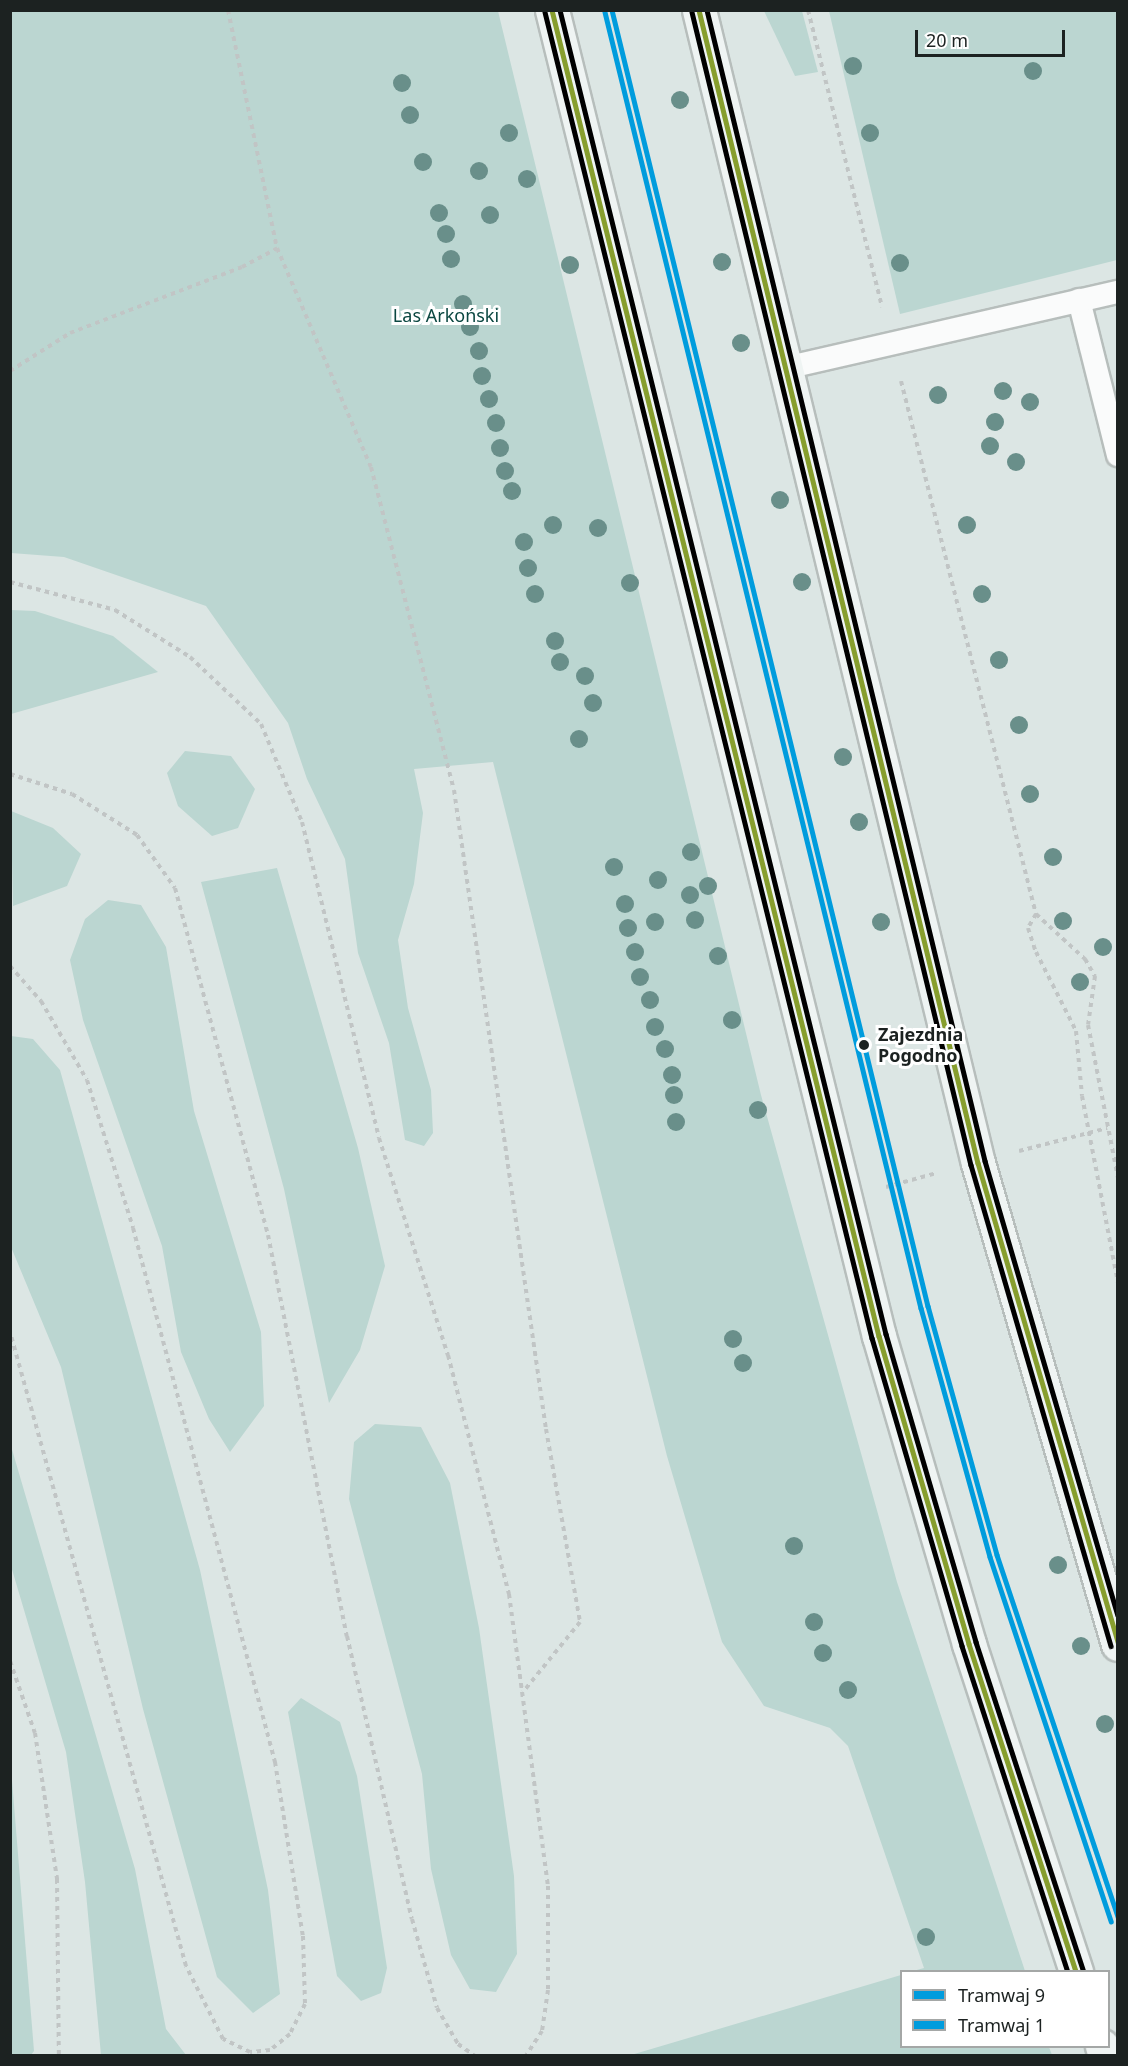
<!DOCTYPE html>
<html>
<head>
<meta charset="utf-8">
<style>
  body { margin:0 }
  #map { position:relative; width:1128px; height:2066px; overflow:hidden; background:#dce6e4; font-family:"Noto Sans",sans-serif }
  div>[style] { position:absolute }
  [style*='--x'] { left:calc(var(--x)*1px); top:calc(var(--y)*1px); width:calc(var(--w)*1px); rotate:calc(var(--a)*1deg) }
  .green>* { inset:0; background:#bbd6d1 }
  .path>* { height:4px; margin-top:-2px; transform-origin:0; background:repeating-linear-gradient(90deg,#c1c5c5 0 4.5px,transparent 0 9px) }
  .roads { filter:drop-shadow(2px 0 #b7bebc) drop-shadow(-2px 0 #b7bebc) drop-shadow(0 2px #b7bebc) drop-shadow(0 -2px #b7bebc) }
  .service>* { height:22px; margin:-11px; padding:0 11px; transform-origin:11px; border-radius:11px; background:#fafbfb }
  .secondary>* { height:33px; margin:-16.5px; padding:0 16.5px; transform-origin:16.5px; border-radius:16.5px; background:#eff4f3 }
  .bus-1>* { height:4.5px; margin:-2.25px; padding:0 2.25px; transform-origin:2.25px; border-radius:2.25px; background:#879e2e }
  .bus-2>* { height:4.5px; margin:-2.25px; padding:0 2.25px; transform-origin:2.25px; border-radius:2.25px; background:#000 }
  .bus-3>* { height:4.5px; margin:-2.25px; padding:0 2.25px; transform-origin:2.25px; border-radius:2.25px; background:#000 }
  .tram-1>* { height:4.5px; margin:-2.25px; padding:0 2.25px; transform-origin:2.25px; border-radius:2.25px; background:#009cdd }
  .tram-2>* { height:4.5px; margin:-2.25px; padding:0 2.25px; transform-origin:2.25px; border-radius:2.25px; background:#009cdd }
  .trees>* { width:18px; height:18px; margin:-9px; border-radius:50%; background:#698f8a }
  .dots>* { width:16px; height:16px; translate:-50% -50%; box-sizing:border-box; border:3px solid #fff; border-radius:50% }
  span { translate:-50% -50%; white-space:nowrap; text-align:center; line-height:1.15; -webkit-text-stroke:6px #fff; paint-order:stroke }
  .park-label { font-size:18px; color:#0b4741 }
  .stop-label { font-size:18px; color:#1c2221; font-weight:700 }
  .left { translate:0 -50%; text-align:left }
  .frame { position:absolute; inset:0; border:12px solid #1c2221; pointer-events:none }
  .legend { position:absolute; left:900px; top:1970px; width:210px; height:78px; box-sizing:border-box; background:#fff; border:2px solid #a4a7a6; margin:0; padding:8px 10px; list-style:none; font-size:18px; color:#1c2221 }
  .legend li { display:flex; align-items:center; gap:12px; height:30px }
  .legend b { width:30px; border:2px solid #a4a7a6 }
  .scale { position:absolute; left:915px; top:30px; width:150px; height:27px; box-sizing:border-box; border:3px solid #1c2221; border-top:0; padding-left:8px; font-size:18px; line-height:21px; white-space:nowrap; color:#1c2221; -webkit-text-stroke:4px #fff; paint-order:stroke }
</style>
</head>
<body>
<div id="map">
  <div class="green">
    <div style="clip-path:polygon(10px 11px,498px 11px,761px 1095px,897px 1582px,1025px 1971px,913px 1971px,924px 1968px,848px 1746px,830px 1728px,764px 1706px,722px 1642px,667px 1456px,493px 762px,414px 769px,423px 813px,414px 884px,398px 940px,408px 1008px,431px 1090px,433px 1133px,424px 1146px,405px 1140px,389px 1043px,358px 953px,345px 859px,307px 779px,288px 723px,206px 606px,64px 557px,11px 553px)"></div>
    <div style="clip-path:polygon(764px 11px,802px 11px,818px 72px,795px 76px)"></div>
    <div style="clip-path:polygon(829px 11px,1117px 11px,1117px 260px,900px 314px)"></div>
    <div style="clip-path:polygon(11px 610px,35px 611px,113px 636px,158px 672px,11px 714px)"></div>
    <div style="clip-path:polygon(185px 751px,231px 756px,255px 789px,238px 828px,212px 836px,178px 806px,167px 773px)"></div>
    <div style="clip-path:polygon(11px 811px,53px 828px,81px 854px,67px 886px,13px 906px)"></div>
    <div style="clip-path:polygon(277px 868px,358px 1148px,385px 1266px,360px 1350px,329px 1403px,284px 1189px,201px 882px)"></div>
    <div style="clip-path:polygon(108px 900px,141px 905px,166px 947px,194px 1111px,261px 1332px,264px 1406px,230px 1452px,209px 1419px,181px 1352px,162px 1246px,83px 1020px,70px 960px,85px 919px)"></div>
    <div style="clip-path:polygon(11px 1036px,33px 1039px,60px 1070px,200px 1570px,268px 1890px,280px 1994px,253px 2013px,217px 1977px,143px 1709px,61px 1367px,11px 1247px)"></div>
    <div style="clip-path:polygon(375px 1424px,421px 1427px,450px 1483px,479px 1628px,514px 1876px,517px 1954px,496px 1992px,470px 1989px,451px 1955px,431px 1869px,422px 1774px,349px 1499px,354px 1442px)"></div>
    <div style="clip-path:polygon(11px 1446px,135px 1869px,166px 2029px,186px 2055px,101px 2055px,85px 1882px,66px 1752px,11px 1566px)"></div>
    <div style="clip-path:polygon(301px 1698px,340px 1722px,357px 1776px,387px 1968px,381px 1993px,361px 2001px,337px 1976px,288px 1712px)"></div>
    <div style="clip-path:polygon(11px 1768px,34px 2051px,31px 2055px,11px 2055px)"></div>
    <div style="clip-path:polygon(901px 1975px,902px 2046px,1049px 2047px,1052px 2055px,631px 2055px)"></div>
  </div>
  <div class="path">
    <div style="--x:228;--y:10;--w:243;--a:78.4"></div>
    <div style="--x:808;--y:10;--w:306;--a:76"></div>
    <div style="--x:10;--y:371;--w:71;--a:-32.3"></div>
    <div style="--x:70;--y:333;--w:184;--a:-21"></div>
    <div style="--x:242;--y:267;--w:40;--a:-28"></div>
    <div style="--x:277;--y:248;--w:238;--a:66.8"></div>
    <div style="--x:371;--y:467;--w:333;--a:75.6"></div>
    <div style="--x:454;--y:790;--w:646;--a:81.81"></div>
    <div style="--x:546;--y:1429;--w:196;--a:80"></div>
    <div style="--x:580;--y:1622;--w:90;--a:129.2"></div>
    <div style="--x:901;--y:381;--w:550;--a:75.79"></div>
    <div style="--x:1036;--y:914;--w:67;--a:42.6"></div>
    <div style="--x:1085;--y:959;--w:20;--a:60"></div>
    <div style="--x:1095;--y:976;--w:49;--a:98.1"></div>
    <div style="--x:1088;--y:1025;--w:156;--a:78.9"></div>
    <div style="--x:10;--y:582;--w:109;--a:14.9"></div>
    <div style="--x:115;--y:610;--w:89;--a:32.1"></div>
    <div style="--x:190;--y:657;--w:98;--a:43.3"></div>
    <div style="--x:261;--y:724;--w:106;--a:67.3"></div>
    <div style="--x:302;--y:822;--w:325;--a:76.3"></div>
    <div style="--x:379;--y:1138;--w:228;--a:72.4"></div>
    <div style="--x:448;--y:1355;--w:247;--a:75.7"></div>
    <div style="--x:509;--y:1594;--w:295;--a:82.4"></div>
    <div style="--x:548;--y:1886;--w:104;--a:90"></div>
    <div style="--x:548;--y:1990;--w:41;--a:98.3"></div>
    <div style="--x:542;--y:2031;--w:30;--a:123"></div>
    <div style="--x:10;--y:774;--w:65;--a:17.9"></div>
    <div style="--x:72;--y:794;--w:77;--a:32.2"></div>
    <div style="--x:137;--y:835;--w:65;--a:54.4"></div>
    <div style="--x:175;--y:888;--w:359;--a:75"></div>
    <div style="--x:268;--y:1235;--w:409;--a:78.9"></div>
    <div style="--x:347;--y:1636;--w:290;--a:77.1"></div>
    <div style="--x:412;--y:1919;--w:92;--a:74.3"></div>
    <div style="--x:437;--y:2008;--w:42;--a:59.7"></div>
    <div style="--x:458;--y:2044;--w:21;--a:35"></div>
    <div style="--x:1036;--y:914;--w:16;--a:120"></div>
    <div style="--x:1028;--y:928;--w:25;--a:72"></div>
    <div style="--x:1036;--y:952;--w:89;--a:63.1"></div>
    <div style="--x:1076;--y:1031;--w:65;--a:84.7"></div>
    <div style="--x:1082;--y:1096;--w:190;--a:79.1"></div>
    <div style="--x:10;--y:966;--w:47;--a:48.5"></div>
    <div style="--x:41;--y:1001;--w:91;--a:59.8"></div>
    <div style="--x:87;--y:1080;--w:155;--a:72.7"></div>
    <div style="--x:133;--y:1228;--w:553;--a:75.11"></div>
    <div style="--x:275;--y:1762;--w:176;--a:80.9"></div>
    <div style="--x:303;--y:1936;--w:68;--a:88.3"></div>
    <div style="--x:305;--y:2004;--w:34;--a:117"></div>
    <div style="--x:290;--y:2034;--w:26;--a:141"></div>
    <div style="--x:270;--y:2050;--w:20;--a:174"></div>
    <div style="--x:250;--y:2052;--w:30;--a:-154"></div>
    <div style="--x:223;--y:2039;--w:82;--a:-116.9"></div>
    <div style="--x:186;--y:1966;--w:658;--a:-105.51"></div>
    <div style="--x:1019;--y:1151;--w:91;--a:-14.6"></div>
    <div style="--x:886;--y:1187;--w:53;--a:-15.4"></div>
    <div style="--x:10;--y:1661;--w:76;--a:70.9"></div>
    <div style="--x:35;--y:1733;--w:148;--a:81.4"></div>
    <div style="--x:57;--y:1879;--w:177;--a:89.4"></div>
  </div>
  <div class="roads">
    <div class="service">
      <div style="--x:1079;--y:300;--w:160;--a:75.9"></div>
      <div style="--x:785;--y:368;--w:342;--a:-12.9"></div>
    </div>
    <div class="secondary">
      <div style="--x:552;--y:10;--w:1366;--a:76.15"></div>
      <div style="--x:879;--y:1336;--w:321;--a:73.7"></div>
      <div style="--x:969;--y:1644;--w:345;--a:71.9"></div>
      <div style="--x:699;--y:10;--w:1186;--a:76.4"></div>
      <div style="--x:978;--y:1163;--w:501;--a:73.77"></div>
      <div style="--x:1102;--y:2046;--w:10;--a:73"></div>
    </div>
  </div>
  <div class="bus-1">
    <div style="--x:552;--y:10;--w:1366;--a:76.15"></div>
    <div style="--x:879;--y:1336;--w:321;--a:73.7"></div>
    <div style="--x:969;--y:1644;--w:345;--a:71.9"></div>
    <div style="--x:699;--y:10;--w:1186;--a:76.4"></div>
    <div style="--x:978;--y:1163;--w:499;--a:73.7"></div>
  </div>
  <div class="bus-2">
    <div style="--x:545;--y:12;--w:1366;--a:76.15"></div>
    <div style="--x:872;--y:1338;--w:321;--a:73.7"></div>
    <div style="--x:962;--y:1646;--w:343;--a:72"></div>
    <div style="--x:692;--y:12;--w:1186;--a:76.4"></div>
    <div style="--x:971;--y:1165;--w:501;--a:73.77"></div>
  </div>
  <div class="bus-3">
    <div style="--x:560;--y:10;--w:1364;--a:76.17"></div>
    <div style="--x:886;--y:1334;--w:321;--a:73.7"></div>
    <div style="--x:976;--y:1642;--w:345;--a:71.9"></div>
    <div style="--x:707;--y:10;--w:1184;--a:76.42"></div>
    <div style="--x:985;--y:1161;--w:473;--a:73.7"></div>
  </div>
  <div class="tram-1">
    <div style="--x:612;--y:10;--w:1334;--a:76.3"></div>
    <div style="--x:928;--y:1306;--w:258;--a:74.5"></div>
    <div style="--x:997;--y:1555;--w:382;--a:71.5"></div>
  </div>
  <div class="tram-2">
    <div style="--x:605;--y:12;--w:1334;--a:76.3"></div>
    <div style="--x:921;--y:1308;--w:258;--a:74.5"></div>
    <div style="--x:990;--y:1557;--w:384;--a:71.6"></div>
  </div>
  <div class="trees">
    <div style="left:853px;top:66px"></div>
    <div style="left:1033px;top:71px"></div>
    <div style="left:402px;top:83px"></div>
    <div style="left:680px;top:100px"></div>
    <div style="left:410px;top:115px"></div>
    <div style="left:509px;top:133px"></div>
    <div style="left:870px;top:133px"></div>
    <div style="left:423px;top:162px"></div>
    <div style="left:479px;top:171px"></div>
    <div style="left:527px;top:179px"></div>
    <div style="left:439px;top:213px"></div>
    <div style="left:490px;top:215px"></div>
    <div style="left:446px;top:234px"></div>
    <div style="left:451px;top:259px"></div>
    <div style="left:722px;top:262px"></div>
    <div style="left:900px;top:263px"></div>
    <div style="left:570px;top:265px"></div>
    <div style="left:463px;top:304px"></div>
    <div style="left:470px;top:327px"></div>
    <div style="left:741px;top:343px"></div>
    <div style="left:479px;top:351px"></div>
    <div style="left:482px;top:376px"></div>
    <div style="left:1003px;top:391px"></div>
    <div style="left:938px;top:395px"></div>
    <div style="left:489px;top:399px"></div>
    <div style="left:1030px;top:402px"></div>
    <div style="left:995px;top:422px"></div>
    <div style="left:496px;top:423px"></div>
    <div style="left:990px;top:446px"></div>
    <div style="left:500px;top:448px"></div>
    <div style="left:1016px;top:462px"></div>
    <div style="left:505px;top:471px"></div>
    <div style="left:512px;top:491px"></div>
    <div style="left:780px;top:500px"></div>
    <div style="left:553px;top:525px"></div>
    <div style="left:967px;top:525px"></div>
    <div style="left:598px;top:528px"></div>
    <div style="left:524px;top:542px"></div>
    <div style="left:528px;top:568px"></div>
    <div style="left:802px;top:582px"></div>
    <div style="left:630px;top:583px"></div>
    <div style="left:535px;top:594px"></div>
    <div style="left:982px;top:594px"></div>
    <div style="left:555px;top:641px"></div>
    <div style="left:999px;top:660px"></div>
    <div style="left:560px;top:662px"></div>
    <div style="left:585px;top:676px"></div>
    <div style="left:593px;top:703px"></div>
    <div style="left:1019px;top:725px"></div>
    <div style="left:579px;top:739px"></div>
    <div style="left:843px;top:757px"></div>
    <div style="left:1030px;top:794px"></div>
    <div style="left:859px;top:822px"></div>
    <div style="left:691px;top:852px"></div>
    <div style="left:1053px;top:857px"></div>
    <div style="left:614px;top:867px"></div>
    <div style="left:658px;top:880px"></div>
    <div style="left:708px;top:886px"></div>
    <div style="left:690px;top:895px"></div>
    <div style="left:625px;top:904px"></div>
    <div style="left:695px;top:920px"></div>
    <div style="left:1063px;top:921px"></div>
    <div style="left:655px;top:922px"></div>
    <div style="left:881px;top:922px"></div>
    <div style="left:628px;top:928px"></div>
    <div style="left:1103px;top:947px"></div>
    <div style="left:635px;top:952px"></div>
    <div style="left:718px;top:956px"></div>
    <div style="left:640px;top:977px"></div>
    <div style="left:1080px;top:982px"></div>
    <div style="left:650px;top:1000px"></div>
    <div style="left:732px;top:1020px"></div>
    <div style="left:655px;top:1027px"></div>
    <div style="left:665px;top:1049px"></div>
    <div style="left:672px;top:1075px"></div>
    <div style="left:674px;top:1095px"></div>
    <div style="left:758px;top:1110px"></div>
    <div style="left:676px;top:1122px"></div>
    <div style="left:733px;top:1339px"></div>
    <div style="left:743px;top:1363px"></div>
    <div style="left:794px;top:1546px"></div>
    <div style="left:1058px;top:1565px"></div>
    <div style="left:814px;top:1622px"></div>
    <div style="left:1081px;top:1646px"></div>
    <div style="left:823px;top:1653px"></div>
    <div style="left:848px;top:1690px"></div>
    <div style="left:1105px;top:1724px"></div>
    <div style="left:926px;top:1937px"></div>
  </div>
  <div class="dots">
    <div style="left:864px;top:1045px;background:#1c2221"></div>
  </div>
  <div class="park-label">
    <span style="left:446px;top:315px">Las Arkoński</span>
  </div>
  <div class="stop-label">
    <span class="left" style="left:878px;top:1045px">Zajezdnia<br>Pogodno</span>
  </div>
  <div class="frame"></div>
  <ul class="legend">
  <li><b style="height:8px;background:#009cdd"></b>Tramwaj 9</li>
  <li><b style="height:8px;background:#009cdd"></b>Tramwaj 1</li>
  </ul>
  <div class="scale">20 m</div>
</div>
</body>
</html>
